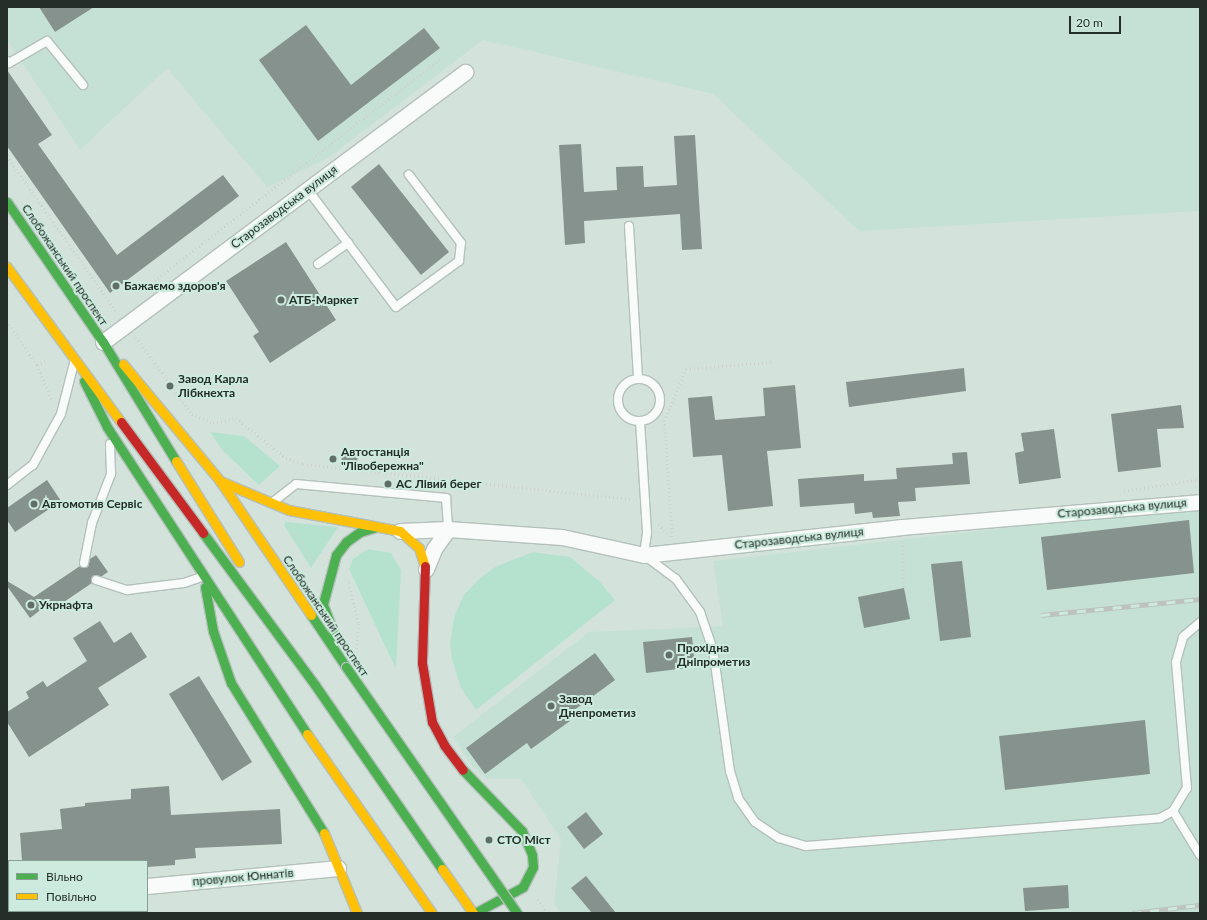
<!DOCTYPE html>
<html>
<head>
<meta charset="utf-8">
<style>
  body { margin:0 }
  #map { position:relative; width:1207px; height:920px; overflow:hidden; background:#d3e3dc; font-family:Lato,sans-serif }
  div>[style] { position:absolute }
  [style*='--x'] { left:calc(var(--x)*1px); top:calc(var(--y)*1px); width:calc(var(--w)*1px); rotate:calc(var(--a)*1deg) }
  .built>* { inset:0; background:#c5e1d5 }
  .green>* { inset:0; background:#b5e2cf }
  .building>* { inset:0; background:#85928d }
  .path>* { height:2.5px; margin-top:-1.25px; transform-origin:0; background:repeating-linear-gradient(90deg,#cdd1cf 0 1px,transparent 0 4px) }
  .roads { filter:drop-shadow(1px 0 #b4c0bb) drop-shadow(-1px 0 #b4c0bb) drop-shadow(0 1px #b4c0bb) drop-shadow(0 -1px #b4c0bb) }
  .lane>* { height:8px; margin:-4px; padding:0 4px; transform-origin:4px; border-radius:4px; background:#f8fbfa }
  .lane>.ring { margin:-4px; padding:0; box-sizing:content-box; background:none; border:8px solid #f8fbfa; border-radius:50% }
  .street>* { height:15px; margin:-7.5px; padding:0 7.5px; transform-origin:7.5px; border-radius:7.5px; background:#f8fbfa }
  .fast>* { height:9px; margin:-4.5px; padding:0 4.5px; transform-origin:4.5px; border-radius:4.5px; background:#4caf50 }
  .slow>* { height:9px; margin:-4.5px; padding:0 4.5px; transform-origin:4.5px; border-radius:4.5px; background:#ffc107 }
  .jam>* { height:9px; margin:-4.5px; padding:0 4.5px; transform-origin:4.5px; border-radius:4.5px; background:#c62828 }
  .rail>* { height:4.5px; margin-top:-2.25px; transform-origin:0; background:repeating-linear-gradient(90deg,#cceadd 0 9px,#bdc2c0 0 18px); box-sizing:border-box; border-block:1px solid #bdc2c0 }
  .bridges { filter:drop-shadow(1px 0 #b4c0bb) drop-shadow(-1px 0 #b4c0bb) drop-shadow(0 1px #b4c0bb) drop-shadow(0 -1px #b4c0bb) }
  .fast-bridge>* { height:9px; margin:-4.5px; padding:0 4.5px; transform-origin:4.5px; border-radius:4.5px; background:#4caf50 }
  .dots>* { width:11px; height:11px; translate:-50% -50%; box-sizing:border-box; border:2px solid #cceadd; border-radius:50% }
  span { translate:-50% -50%; white-space:nowrap; text-align:center; line-height:1.15; -webkit-text-stroke:4px #cceadd; paint-order:stroke }
  .street-label { font-size:12px; color:#232e29 }
  .poi-label { font-size:12px; color:#232e29; font-weight:700 }
  .left { translate:0 -50%; text-align:left }
  .frame { position:absolute; inset:0; border:8px solid #232e29; pointer-events:none }
  .legend { position:absolute; left:8px; top:860px; width:140px; height:52px; box-sizing:border-box; background:#cceadd; border:1px solid #889f95; margin:0; padding:5px 7px; list-style:none; font-size:12px; color:#232e29 }
  .legend li { display:flex; align-items:center; gap:8px; height:20px }
  .legend b { width:20px; border:1px solid #889f95 }
  .scale { position:absolute; left:1069px; top:16px; width:52px; height:18px; box-sizing:border-box; border:2px solid #232e29; border-top:0; padding-left:5px; font-size:12px; line-height:14px; white-space:nowrap; color:#232e29; -webkit-text-stroke:3px #cceadd; paint-order:stroke }
</style>
</head>
<body>
<div id="map">
  <div class="built">
    <div style="clip-path:polygon(7px 7px,1200px 7px,1200px 211px,859px 231px,713px 94px,483px 40px,328px 158px,267px 187px,167px 68px,80px 150px,7px 40px)"></div>
    <div style="clip-path:polygon(1200px 506px,1200px 913px,561px 913px,554px 904px,561px 839px,521px 779px,487px 779px,473px 767px,453px 737px,589px 632px,723px 626px,713px 561px)"></div>
  </div>
  <div class="green">
    <div style="clip-path:polygon(210px 432px,244px 436px,280px 466px,259px 485px,223px 451px)"></div>
    <div style="clip-path:polygon(286px 522px,338px 527px,311px 568px,284px 525px)"></div>
    <div style="clip-path:polygon(368px 549px,391px 553px,401px 570px,396px 669px,349px 569px,353px 559px)"></div>
    <div style="clip-path:polygon(533px 552px,570px 557px,599px 581px,615px 600px,476px 710px,461px 688px,452px 659px,450px 644px,454px 618px,463px 596px,478px 580px,495px 567px)"></div>
  </div>
  <div class="building">
    <div style="clip-path:polygon(39px 7px,94px 7px,55px 32px)"></div>
    <div style="clip-path:polygon(306px 25px,351px 85px,424px 28px,440px 48px,318px 141px,259px 60px)"></div>
    <div style="clip-path:polygon(7px 70px,52px 135px,38px 144px,117px 255px,223px 175px,239px 196px,110px 293px,7px 146px)"></div>
    <div style="clip-path:polygon(695px 135px,702px 249px,682px 250px,680px 214px,584px 221px,585px 243px,565px 245px,559px 145px,581px 144px,584px 192px,617px 190px,616px 167px,643px 166px,644px 187px,677px 185px,674px 136px)"></div>
    <div style="clip-path:polygon(379px 164px,449px 252px,421px 275px,351px 187px)"></div>
    <div style="clip-path:polygon(286px 242px,336px 320px,270px 363px,253px 336px,259px 332px,226px 281px)"></div>
    <div style="clip-path:polygon(964px 368px,966px 391px,849px 407px,846px 382px)"></div>
    <div style="clip-path:polygon(795px 385px,801px 448px,767px 451px,773px 506px,728px 511px,722px 455px,693px 457px,688px 398px,712px 396px,715px 420px,765px 416px,763px 388px)"></div>
    <div style="clip-path:polygon(1181px 405px,1184px 428px,1157px 429px,1161px 467px,1118px 472px,1111px 414px)"></div>
    <div style="clip-path:polygon(1054px 429px,1061px 478px,1019px 484px,1015px 453px,1024px 451px,1021px 433px)"></div>
    <div style="clip-path:polygon(343px 448px,358px 450px,357px 466px,341px 464px)"></div>
    <div style="clip-path:polygon(967px 452px,970px 484px,915px 488px,916px 501px,898px 502px,900px 516px,873px 518px,872px 512px,855px 514px,854px 503px,800px 507px,798px 479px,864px 474px,864px 481px,897px 479px,896px 468px,953px 464px,952px 453px)"></div>
    <div style="clip-path:polygon(47px 480px,61px 501px,15px 532px,7px 520px,7px 508px)"></div>
    <div style="clip-path:polygon(1189px 520px,1194px 573px,1047px 590px,1041px 537px)"></div>
    <div style="clip-path:polygon(96px 555px,108px 572px,102px 576px,93px 576px,92px 583px,52px 610px,43px 608px,30px 618px,7px 586px,7px 581px,34px 597px,80px 566px,88px 567px,90px 559px)"></div>
    <div style="clip-path:polygon(962px 561px,971px 637px,940px 641px,931px 564px)"></div>
    <div style="clip-path:polygon(904px 588px,910px 619px,864px 628px,858px 597px)"></div>
    <div style="clip-path:polygon(100px 621px,114px 643px,131px 632px,147px 657px,98px 688px,109px 705px,29px 757px,7px 722px,7px 712px,29px 698px,26px 692px,43px 681px,47px 687px,87px 661px,73px 638px)"></div>
    <div style="clip-path:polygon(692px 637px,695px 667px,646px 673px,643px 642px)"></div>
    <div style="clip-path:polygon(595px 653px,615px 680px,566px 716px,570px 721px,531px 749px,527px 743px,485px 774px,466px 748px)"></div>
    <div style="clip-path:polygon(199px 676px,252px 762px,222px 781px,169px 694px)"></div>
    <div style="clip-path:polygon(1145px 720px,1150px 774px,1005px 790px,999px 736px)"></div>
    <div style="clip-path:polygon(169px 786px,171px 815px,280px 809px,282px 844px,195px 848px,196px 858px,175px 860px,175px 865px,147px 867px,147px 861px,22px 861px,20px 833px,62px 829px,60px 809px,85px 806px,85px 803px,131px 799px,131px 789px)"></div>
    <div style="clip-path:polygon(586px 812px,603px 834px,584px 849px,567px 827px)"></div>
    <div style="clip-path:polygon(586px 876px,616px 913px,592px 913px,571px 888px)"></div>
    <div style="clip-path:polygon(1068px 885px,1069px 908px,1025px 911px,1023px 888px)"></div>
  </div>
  <div class="path">
    <div style="--x:7;--y:156;--w:189;--a:54.9"></div>
    <div style="--x:145;--y:288;--w:373;--a:-37.8"></div>
    <div style="--x:7;--y:321;--w:53;--a:55.7"></div>
    <div style="--x:37;--y:365;--w:39;--a:67"></div>
    <div style="--x:136;--y:337;--w:95;--a:54"></div>
    <div style="--x:192;--y:414;--w:23;--a:23"></div>
    <div style="--x:213;--y:423;--w:24;--a:-12"></div>
    <div style="--x:236;--y:418;--w:64;--a:38.7"></div>
    <div style="--x:286;--y:458;--w:18;--a:19"></div>
    <div style="--x:303;--y:464;--w:331;--a:6.1"></div>
    <div style="--x:37;--y:365;--w:11;--a:-27"></div>
    <div style="--x:1124;--y:491;--w:77;--a:-9"></div>
    <div style="--x:659;--y:524;--w:16;--a:47"></div>
    <div style="--x:292;--y:530;--w:39;--a:54"></div>
    <div style="--x:672;--y:537;--w:116;--a:-93.9"></div>
    <div style="--x:664;--y:421;--w:56;--a:-67.1"></div>
    <div style="--x:686;--y:369;--w:85;--a:-4.7"></div>
    <div style="--x:903;--y:542;--w:46;--a:88.8"></div>
    <div style="--x:349;--y:583;--w:42;--a:76.3"></div>
    <div style="--x:359;--y:624;--w:25;--a:95"></div>
    <div style="--x:538;--y:899;--w:17;--a:57"></div>
  </div>
  <div class="roads">
    <div class="lane">
      <div style="--x:7;--y:61;--w:3;--a:45"></div>
      <div style="--x:9;--y:63;--w:44;--a:-30.1"></div>
      <div style="--x:47;--y:41;--w:57;--a:50.7"></div>
      <div style="--x:308;--y:190;--w:146;--a:53.1"></div>
      <div style="--x:396;--y:307;--w:78;--a:-36.1"></div>
      <div style="--x:459;--y:261;--w:18;--a:-84"></div>
      <div style="--x:461;--y:243;--w:86;--a:-127.4"></div>
      <div style="--x:629;--y:226;--w:153;--a:86.6"></div>
      <div style="--x:318;--y:264;--w:37;--a:-35"></div>
      <div class="ring" style="left:618px;top:379px;width:34px;height:34px"></div>
      <div style="--x:640;--y:421;--w:112;--a:86.4"></div>
      <div style="--x:647;--y:533;--w:22;--a:98"></div>
      <div style="--x:644;--y:555;--w:40;--a:37"></div>
      <div style="--x:676;--y:579;--w:41;--a:54"></div>
      <div style="--x:700;--y:612;--w:39;--a:71"></div>
      <div style="--x:713;--y:649;--w:123;--a:82.1"></div>
      <div style="--x:730;--y:771;--w:28;--a:73"></div>
      <div style="--x:738;--y:798;--w:29;--a:55"></div>
      <div style="--x:755;--y:822;--w:29;--a:34"></div>
      <div style="--x:779;--y:838;--w:28;--a:17"></div>
      <div style="--x:806;--y:846;--w:355;--a:-4.5"></div>
      <div style="--x:1160;--y:818;--w:15;--a:-28"></div>
      <div style="--x:1173;--y:811;--w:27;--a:-59"></div>
      <div style="--x:1187;--y:788;--w:126;--a:-95"></div>
      <div style="--x:1176;--y:662;--w:26;--a:-74"></div>
      <div style="--x:1183;--y:637;--w:23;--a:-41"></div>
      <div style="--x:7;--y:485;--w:33;--a:-38"></div>
      <div style="--x:33;--y:465;--w:58;--a:-61.2"></div>
      <div style="--x:61;--y:414;--w:53;--a:-75.7"></div>
      <div style="--x:273;--y:502;--w:29;--a:-38"></div>
      <div style="--x:296;--y:484;--w:151;--a:5.3"></div>
      <div style="--x:446;--y:498;--w:31;--a:86"></div>
      <div style="--x:84;--y:563;--w:41;--a:-78.7"></div>
      <div style="--x:92;--y:523;--w:53;--a:-68.8"></div>
      <div style="--x:111;--y:474;--w:30;--a:-92"></div>
      <div style="--x:96;--y:580;--w:33;--a:18"></div>
      <div style="--x:127;--y:590;--w:57;--a:-7"></div>
      <div style="--x:184;--y:583;--w:18;--a:-19"></div>
      <div style="--x:1173;--y:811;--w:52;--a:58.5"></div>
    </div>
    <div class="street">
      <div style="--x:103;--y:342;--w:452;--a:-36.7"></div>
      <div style="--x:400;--y:531;--w:48;--a:-2.4"></div>
      <div style="--x:448;--y:529;--w:114;--a:4"></div>
      <div style="--x:562;--y:537;--w:84;--a:12.4"></div>
      <div style="--x:644;--y:555;--w:260;--a:-6.2"></div>
      <div style="--x:902;--y:527;--w:299;--a:-4.8"></div>
      <div style="--x:426;--y:569;--w:22;--a:-68"></div>
      <div style="--x:434;--y:549;--w:24;--a:-55"></div>
      <div style="--x:147;--y:886;--w:192;--a:-5.4"></div>
      <div style="--x:7;--y:899;--w:2;--a:0"></div>
    </div>
    <div class="fast">
      <div style="--x:7;--y:202;--w:170;--a:55.6"></div>
      <div style="--x:103;--y:342;--w:140;--a:58.5"></div>
      <div style="--x:84;--y:381;--w:51;--a:63.4"></div>
      <div style="--x:107;--y:427;--w:366;--a:56.9"></div>
      <div style="--x:203;--y:533;--w:189;--a:53.6"></div>
      <div style="--x:315;--y:685;--w:224;--a:55.4"></div>
      <div style="--x:205;--y:587;--w:45;--a:79.7"></div>
      <div style="--x:213;--y:631;--w:55;--a:70.9"></div>
      <div style="--x:231;--y:683;--w:176;--a:58.2"></div>
      <div style="--x:311;--y:615;--w:63;--a:56.1"></div>
      <div style="--x:335;--y:636;--w:34;--a:-111"></div>
      <div style="--x:323;--y:604;--w:51;--a:-75.1"></div>
      <div style="--x:336;--y:555;--w:16;--a:-52"></div>
      <div style="--x:346;--y:542;--w:17;--a:-36"></div>
      <div style="--x:360;--y:532;--w:17;--a:-17"></div>
      <div style="--x:463;--y:770;--w:85;--a:46"></div>
      <div style="--x:522;--y:831;--w:26;--a:67"></div>
      <div style="--x:532;--y:855;--w:12;--a:85"></div>
      <div style="--x:533;--y:867;--w:22;--a:117"></div>
      <div style="--x:523;--y:887;--w:55;--a:151.6"></div>
    </div>
    <div class="slow">
      <div style="--x:7;--y:267;--w:192;--a:53.7"></div>
      <div style="--x:123;--y:364;--w:152;--a:50.3"></div>
      <div style="--x:220;--y:481;--w:162;--a:55.8"></div>
      <div style="--x:176;--y:461;--w:119;--a:58"></div>
      <div style="--x:220;--y:481;--w:75;--a:22.8"></div>
      <div style="--x:289;--y:510;--w:113;--a:10.7"></div>
      <div style="--x:400;--y:531;--w:25;--a:42"></div>
      <div style="--x:419;--y:548;--w:19;--a:72"></div>
      <div style="--x:307;--y:734;--w:218;--a:55.1"></div>
      <div style="--x:324;--y:833;--w:87;--a:67.6"></div>
      <div style="--x:442;--y:869;--w:54;--a:54.8"></div>
    </div>
    <div class="jam">
      <div style="--x:121;--y:422;--w:138;--a:53.5"></div>
      <div style="--x:425;--y:566;--w:97;--a:91.8"></div>
      <div style="--x:422;--y:663;--w:60;--a:80.4"></div>
      <div style="--x:432;--y:722;--w:26;--a:62"></div>
      <div style="--x:444;--y:745;--w:31;--a:53"></div>
    </div>
  </div>
  <div class="rail">
    <div style="--x:1041;--y:615;--w:160;--a:-5.7"></div>
    <div style="--x:1132;--y:913;--w:68;--a:-6.7"></div>
  </div>
  <div class="bridges">
    <div class="fast-bridge">
      <div style="--x:346;--y:667;--w:300;--a:55.2"></div>
    </div>
  </div>
  <div class="dots">
    <div style="left:116px;top:286px;background:#616d68"></div>
    <div style="left:281px;top:300px;background:#616d68"></div>
    <div style="left:170px;top:386px;background:#616d68"></div>
    <div style="left:333px;top:459px;background:#616d68"></div>
    <div style="left:388px;top:484px;background:#616d68"></div>
    <div style="left:34px;top:504px;background:#616d68"></div>
    <div style="left:31px;top:605px;background:#616d68"></div>
    <div style="left:669px;top:655px;background:#616d68"></div>
    <div style="left:551px;top:706px;background:#616d68"></div>
    <div style="left:489px;top:840px;background:#616d68"></div>
  </div>
  <div class="street-label">
    <span style="left:284px;top:207px;rotate:-37deg">Старозаводська вулиця</span>
    <span style="left:65px;top:265px;rotate:56deg">Слобожанський проспект</span>
    <span style="left:1122px;top:508px;rotate:-5deg">Старозаводська вулиця</span>
    <span style="left:799px;top:538px;rotate:-6deg">Старозаводська вулиця</span>
    <span style="left:326px;top:616px;rotate:56deg">Слобожанський проспект</span>
    <span style="left:243px;top:877px;rotate:-5deg">провулок Юннатів</span>
  </div>
  <div class="poi-label">
    <span class="left" style="left:124px;top:286px">Бажаємо здоров'я</span>
    <span class="left" style="left:289px;top:300px">АТБ-Маркет</span>
    <span class="left" style="left:178px;top:386px">Завод Карла<br>Лібкнехта</span>
    <span class="left" style="left:341px;top:459px">Автостанція<br>"Лівобережна"</span>
    <span class="left" style="left:396px;top:484px">АС Лівий берег</span>
    <span class="left" style="left:42px;top:504px">Автомотив Сервіс</span>
    <span class="left" style="left:39px;top:605px">Укрнафта</span>
    <span class="left" style="left:677px;top:655px">Прохідна<br>Дніпрометиз</span>
    <span class="left" style="left:559px;top:706px">Завод<br>Днепрометиз</span>
    <span class="left" style="left:497px;top:840px">СТО Міст</span>
  </div>
  <div class="frame"></div>
  <ul class="legend">
  <li><b style="height:5px;background:#4caf50"></b>Вільно</li>
  <li><b style="height:5px;background:#ffc107"></b>Повільно</li>
  </ul>
  <div class="scale">20 m</div>
</div>
</body>
</html>
